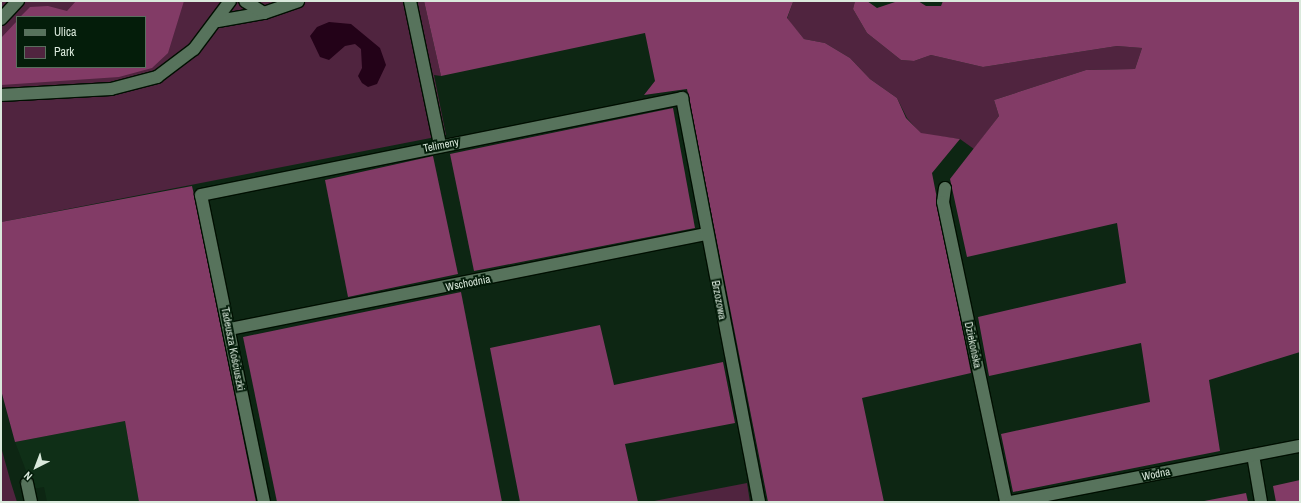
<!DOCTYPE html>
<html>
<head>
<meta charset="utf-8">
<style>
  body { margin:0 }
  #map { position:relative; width:1301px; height:503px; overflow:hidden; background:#0d2613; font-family:"Archivo Narrow",sans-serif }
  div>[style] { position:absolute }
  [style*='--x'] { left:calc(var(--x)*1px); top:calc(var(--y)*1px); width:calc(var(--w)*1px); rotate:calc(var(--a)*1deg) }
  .built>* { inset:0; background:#0f2f17 }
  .green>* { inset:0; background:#50243f }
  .forest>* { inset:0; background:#823b66 }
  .water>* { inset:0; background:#230218 }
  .roads { filter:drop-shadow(1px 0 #000f01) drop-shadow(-1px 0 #000f01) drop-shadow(0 1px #000f01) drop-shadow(0 -1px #000f01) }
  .minor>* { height:12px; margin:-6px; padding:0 6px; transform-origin:6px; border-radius:6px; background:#57735c }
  span { translate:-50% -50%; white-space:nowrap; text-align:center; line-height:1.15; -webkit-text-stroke:4px #041d0a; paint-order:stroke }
  .street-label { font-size:11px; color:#dae9dc }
  .frame { position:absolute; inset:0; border:2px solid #dae9dc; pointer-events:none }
  .legend { position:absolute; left:16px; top:16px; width:130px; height:52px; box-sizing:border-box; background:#041d0a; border:1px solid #5a6f5e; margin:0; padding:5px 7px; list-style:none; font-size:12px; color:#dae9dc }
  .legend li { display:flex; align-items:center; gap:8px; height:20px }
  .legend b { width:20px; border:1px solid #5a6f5e }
  .north { position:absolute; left:16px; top:447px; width:40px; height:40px; -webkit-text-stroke:3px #041d0a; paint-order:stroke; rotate:222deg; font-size:11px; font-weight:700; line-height:16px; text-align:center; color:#dae9dc }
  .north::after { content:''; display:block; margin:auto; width:14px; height:18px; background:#dae9dc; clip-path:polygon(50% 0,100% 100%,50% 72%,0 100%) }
</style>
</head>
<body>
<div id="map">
  <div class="built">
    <div style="clip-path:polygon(125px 421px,139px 502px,47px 502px,44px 487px,33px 489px,15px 442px)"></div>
  </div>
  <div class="green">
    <div style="clip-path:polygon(evenodd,1px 1px,424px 1px,441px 76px,434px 75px,446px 135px,1px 222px,1px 1px,17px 17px,145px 17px,145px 67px,17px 67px,17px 17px)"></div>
    <div style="clip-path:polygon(855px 1px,853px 9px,867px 33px,901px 60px,914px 61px,931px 55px,983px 67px,1117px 46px,1142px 48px,1135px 69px,1086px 70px,994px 100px,999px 116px,974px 149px,960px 139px,921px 134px,907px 118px,897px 98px,870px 79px,850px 58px,825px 43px,804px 39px,787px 19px,793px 2px)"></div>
    <div style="clip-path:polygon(1px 447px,11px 483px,17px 502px,1px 501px)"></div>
    <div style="clip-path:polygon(747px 483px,750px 502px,649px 502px)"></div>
  </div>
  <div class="forest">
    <div style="clip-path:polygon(76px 1px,184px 1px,168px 53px,152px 68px,119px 77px,1px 85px,1px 38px,17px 21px,17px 67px,145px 67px,145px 17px,20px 17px,30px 7px,48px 6px,67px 11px)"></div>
    <div style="clip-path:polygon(424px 1px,805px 1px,793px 2px,787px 18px,804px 39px,825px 43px,850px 58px,870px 79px,897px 98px,906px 118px,921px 133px,960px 139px,932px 173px,971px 373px,862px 398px,884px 502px,768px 502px,687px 89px,644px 95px,655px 81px,645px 33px,441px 76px)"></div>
    <div style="clip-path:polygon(855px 1px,867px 1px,877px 8px,898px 1px,918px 1px,926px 6px,941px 6px,943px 1px,1300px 1px,1300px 352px,1209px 380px,1220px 451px,1013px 492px,1001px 434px,1150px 402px,1141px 343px,989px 376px,978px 317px,1126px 283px,1117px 223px,967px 257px,950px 179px,999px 116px,994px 100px,1086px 70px,1135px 69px,1142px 48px,1117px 46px,983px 67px,931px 55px,914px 61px,901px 60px,867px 33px,853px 9px)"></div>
    <div style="clip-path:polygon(673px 108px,695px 228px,474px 271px,450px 154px)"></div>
    <div style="clip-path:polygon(433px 156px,458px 274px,348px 297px,325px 180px)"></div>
    <div style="clip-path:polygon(192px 186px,196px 204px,256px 502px,139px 502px,125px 421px,15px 442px,1px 390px,1px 222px)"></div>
    <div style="clip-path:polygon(461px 292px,502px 502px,277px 502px,243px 337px)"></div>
    <div style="clip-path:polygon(600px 325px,614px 385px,723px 362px,735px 423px,625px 444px,638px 502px,520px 502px,490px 348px)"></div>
    <div style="clip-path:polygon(1300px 480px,1300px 502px,1276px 502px,1273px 486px)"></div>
    <div style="clip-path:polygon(1246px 493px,1248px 502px,1199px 502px)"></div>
  </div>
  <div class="water">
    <div style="clip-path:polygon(329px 22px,351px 24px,380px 48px,386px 65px,377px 84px,368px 87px,362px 83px,358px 76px,362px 68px,361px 49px,355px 44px,345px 46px,329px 60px,320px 57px,310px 36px,317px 27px)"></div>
  </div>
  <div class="roads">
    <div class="minor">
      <div style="--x:410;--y:1;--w:147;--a:78.2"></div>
      <div style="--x:264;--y:13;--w:36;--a:-19"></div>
      <div style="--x:1;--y:19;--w:25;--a:-47"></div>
      <div style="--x:218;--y:21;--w:47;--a:-9.9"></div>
      <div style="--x:264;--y:13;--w:22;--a:-148"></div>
      <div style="--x:1;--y:95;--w:110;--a:-3.1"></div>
      <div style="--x:111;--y:89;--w:48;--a:-14.6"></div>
      <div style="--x:157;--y:77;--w:46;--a:-37.1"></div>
      <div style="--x:194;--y:49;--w:60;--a:-53.1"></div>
      <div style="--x:945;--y:188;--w:14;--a:98"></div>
      <div style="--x:943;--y:202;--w:307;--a:78.1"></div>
      <div style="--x:230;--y:329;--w:485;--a:-11.3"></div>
      <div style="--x:1253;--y:455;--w:48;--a:80.3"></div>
      <div style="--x:27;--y:483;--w:19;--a:78"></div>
      <div style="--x:264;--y:502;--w:313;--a:-101.6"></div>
      <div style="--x:201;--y:195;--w:491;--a:-11.4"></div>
      <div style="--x:682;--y:98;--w:411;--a:79.2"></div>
      <div style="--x:1011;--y:502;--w:294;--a:-11"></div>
    </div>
  </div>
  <div class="street-label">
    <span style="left:441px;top:145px;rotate:-11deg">Telimeny</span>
    <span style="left:468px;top:283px;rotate:-11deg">Wschodnia</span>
    <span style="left:719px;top:300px;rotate:79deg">Brzozowa</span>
    <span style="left:973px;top:345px;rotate:78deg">Dziekońska</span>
    <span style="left:233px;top:349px;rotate:79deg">Tadeusza Kościuszki</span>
    <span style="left:1156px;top:474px;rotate:-11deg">Wodna</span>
  </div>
  <div class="frame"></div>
  <ul class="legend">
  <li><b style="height:5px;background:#57735c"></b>Ulica</li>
  <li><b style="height:11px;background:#50243f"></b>Park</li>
  </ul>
  <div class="north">N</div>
</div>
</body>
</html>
